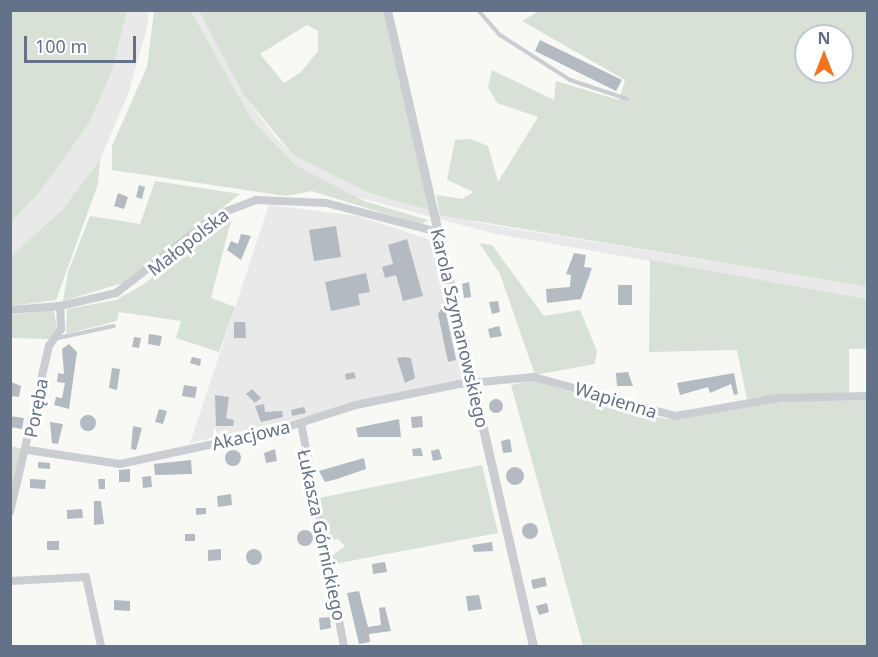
<!DOCTYPE html>
<html>
<head>
<meta charset="utf-8">
<style>
  body { margin:0 }
  #map { position:relative; width:878px; height:657px; overflow:hidden; background:#f8f8f5; font-family:"Noto Sans",sans-serif }
  div>[style] { position:absolute }
  [style*='--x'] { left:calc(var(--x)*1px); top:calc(var(--y)*1px); width:calc(var(--w)*1px); rotate:calc(var(--a)*1deg) }
  .built>* { inset:0; background:#e8e9e8 }
  .green>* { inset:0; background:#d8e1d6 }
  .building>* { inset:0; background:#b4bac2 }
  .round { border-radius:50% }
  .service>* { height:4px; margin:-2px; padding:0 2px; transform-origin:2px; border-radius:2px; background:#cacdd1 }
  .minor>* { height:8px; margin:-4px; padding:0 4px; transform-origin:4px; border-radius:4px; background:#cacdd1 }
  .tertiary>* { height:9px; margin:-4.5px; padding:0 4.5px; transform-origin:4.5px; border-radius:4.5px; background:#cacdd1 }
  span { translate:-50% -50%; white-space:nowrap; text-align:center; line-height:1.15; -webkit-text-stroke:6px #fff; paint-order:stroke }
  .street-label { font-size:18px; color:#647289 }
  .frame { position:absolute; inset:0; border:12px solid #647289; pointer-events:none }
  .north { position:absolute; left:794px; top:24px; width:60px; height:60px; box-sizing:border-box; background:#fff; border:2px solid #c1c7d0; border-radius:50%; rotate:0deg; font-size:16px; font-weight:700; line-height:24px; text-align:center; color:#647289 }
  .north::after { content:''; display:block; margin:auto; width:21px; height:27px; background:#f3721b; clip-path:polygon(50% 0,100% 100%,50% 72%,0 100%) }
  .scale { position:absolute; left:24px; top:36px; width:112px; height:27px; box-sizing:border-box; border:3px solid #647289; border-top:0; padding-left:8px; font-size:18px; line-height:21px; white-space:nowrap; color:#647289; -webkit-text-stroke:4px #fff; paint-order:stroke }
</style>
</head>
<body>
<div id="map">
  <div class="built">
    <div style="clip-path:polygon(127px 11px,149px 11px,146px 32px,128px 94px,100px 160px,62px 210px,11px 256px,11px 222px,39px 193px,90px 122px,113px 68px)"></div>
    <div style="clip-path:polygon(191px 11px,199px 11px,243px 94px,276px 138px,293px 155px,367px 192px,480px 223px,867px 287px,867px 299px,496px 234px,349px 195px,295px 165px,252px 120px)"></div>
    <div style="clip-path:polygon(269px 205px,358px 216px,431px 240px,463px 381px,190px 443px)"></div>
  </div>
  <div class="green">
    <div style="clip-path:polygon(11px 10px,127px 11px,113px 68px,90px 122px,39px 193px,11px 222px)"></div>
    <div style="clip-path:polygon(154px 11px,191px 11px,252px 120px,295px 165px,364px 201px,428px 220px,421px 225px,312px 191px,286px 196px,112px 170px,112px 146px,147px 67px)"></div>
    <div style="clip-path:polygon(evenodd,199px 11px,383px 11px,429px 210px,367px 192px,293px 155px,243px 94px,199px 11px,307px 25px,318px 31px,318px 51px,301px 72px,284px 83px,260px 54px,307px 25px)"></div>
    <div style="clip-path:polygon(evenodd,539px 11px,867px 11px,867px 287px,440px 215px,436px 195px,462px 199px,474px 192px,447px 180px,455px 140px,471px 139px,488px 146px,498px 182px,538px 117px,497px 103px,488px 87px,492px 70px,554px 100px,556px 81px,619px 100px,625px 80px,522px 21px,539px 11px,806px 36px,842px 36px,842px 72px,806px 72px,806px 36px)"></div>
    <div style="clip-path:polygon(100px 160px,98px 184px,56px 300px,11px 306px,11px 256px,62px 210px)"></div>
    <div style="clip-path:polygon(155px 181px,240px 194px,129px 281px,63px 301px,68px 272px,90px 216px,140px 224px)"></div>
    <div style="clip-path:polygon(232px 217px,211px 298px,235px 307px,219px 352px,176px 338px,181px 321px,119px 312px,117px 321px,66px 334px,67px 309px,116px 300px,141px 286px)"></div>
    <div style="clip-path:polygon(479px 243px,492px 245px,544px 316px,580px 310px,597px 351px,595px 364px,535px 375px,500px 274px)"></div>
    <div style="clip-path:polygon(650px 260px,867px 299px,867px 349px,849px 349px,849px 393px,747px 400px,737px 350px,649px 352px)"></div>
    <div style="clip-path:polygon(54px 309px,57px 332px,50px 339px,11px 338px,10px 315px)"></div>
    <div style="clip-path:polygon(535px 380px,641px 415px,677px 420px,781px 401px,867px 400px,867px 646px,583px 646px,511px 385px)"></div>
    <div style="clip-path:polygon(11px 446px,26px 450px,11px 492px)"></div>
    <div style="clip-path:polygon(482px 465px,498px 533px,334px 564px,332px 556px,345px 546px,338px 539px,329px 540px,319px 498px)"></div>
  </div>
  <div class="building">
    <div style="clip-path:polygon(540px 40px,622px 80px,616px 91px,535px 51px)"></div>
    <div style="clip-path:polygon(139px 185px,145px 187px,142px 199px,136px 197px)"></div>
    <div style="clip-path:polygon(118px 193px,128px 197px,124px 209px,114px 206px)"></div>
    <div style="clip-path:polygon(336px 226px,341px 257px,314px 261px,309px 230px)"></div>
    <div style="clip-path:polygon(241px 234px,251px 236px,241px 260px,227px 250px,231px 241px,238px 244px)"></div>
    <div style="clip-path:polygon(407px 239px,423px 296px,403px 301px,396px 275px,385px 278px,382px 267px,393px 264px,388px 245px)"></div>
    <div style="clip-path:polygon(574px 253px,586px 255px,584px 267px,592px 268px,581px 299px,547px 303px,546px 289px,570px 287px,571px 275px,566px 274px)"></div>
    <div style="clip-path:polygon(366px 273px,370px 292px,358px 294px,360px 305px,331px 311px,325px 282px)"></div>
    <div style="clip-path:polygon(469px 282px,471px 297px,464px 298px,462px 284px)"></div>
    <div style="clip-path:polygon(618px 285px,632px 285px,632px 305px,618px 305px)"></div>
    <div style="clip-path:polygon(498px 301px,500px 312px,492px 314px,489px 302px)"></div>
    <div style="clip-path:polygon(444px 304px,456px 360px,448px 362px,438px 314px)"></div>
    <div style="clip-path:polygon(234px 322px,245px 322px,246px 338px,234px 338px)"></div>
    <div style="clip-path:polygon(499px 326px,502px 336px,490px 338px,488px 329px)"></div>
    <div style="clip-path:polygon(149px 334px,162px 336px,160px 346px,148px 344px)"></div>
    <div style="clip-path:polygon(134px 337px,141px 338px,139px 348px,132px 347px)"></div>
    <div style="clip-path:polygon(69px 344px,77px 352px,69px 409px,54px 405px,56px 397px,62px 398px,65px 383px,57px 382px,58px 373px,64px 374px,62px 349px)"></div>
    <div style="clip-path:polygon(192px 357px,201px 359px,200px 366px,190px 363px)"></div>
    <div style="clip-path:polygon(403px 357px,411px 358px,415px 378px,405px 383px,397px 358px)"></div>
    <div style="clip-path:polygon(112px 368px,120px 369px,117px 390px,109px 388px)"></div>
    <div style="clip-path:polygon(354px 372px,356px 378px,346px 380px,345px 374px)"></div>
    <div style="clip-path:polygon(628px 372px,633px 386px,617px 386px,616px 373px)"></div>
    <div style="clip-path:polygon(734px 373px,738px 394px,734px 395px,731px 384px,710px 393px,708px 387px,680px 395px,677px 383px)"></div>
    <div style="clip-path:polygon(11px 382px,21px 386px,19px 397px,10px 396px)"></div>
    <div style="clip-path:polygon(184px 385px,197px 387px,195px 398px,182px 396px)"></div>
    <div style="clip-path:polygon(252px 389px,261px 398px,255px 403px,246px 394px)"></div>
    <div style="clip-path:polygon(215px 395px,229px 397px,226px 418px,234px 420px,233px 426px,216px 426px)"></div>
    <div class="round" style="left:489px;top:399px;width:14px;height:14px"></div>
    <div style="clip-path:polygon(264px 404px,265px 412px,282px 411px,283px 417px,261px 422px,255px 406px)"></div>
    <div style="clip-path:polygon(304px 407px,306px 413px,292px 416px,291px 410px)"></div>
    <div style="clip-path:polygon(159px 409px,167px 411px,163px 424px,155px 422px)"></div>
    <div class="round" style="left:80px;top:415px;width:16px;height:16px"></div>
    <div style="clip-path:polygon(10px 416px,24px 418px,22px 429px,10px 427px)"></div>
    <div style="clip-path:polygon(422px 416px,423px 427px,412px 428px,411px 417px)"></div>
    <div style="clip-path:polygon(399px 419px,401px 437px,358px 437px,356px 428px)"></div>
    <div style="clip-path:polygon(50px 422px,63px 424px,58px 444px,52px 443px)"></div>
    <div style="clip-path:polygon(133px 426px,142px 428px,136px 450px,131px 449px)"></div>
    <div style="clip-path:polygon(510px 439px,512px 452px,503px 453px,501px 441px)"></div>
    <div style="clip-path:polygon(421px 448px,423px 456px,413px 456px,412px 449px)"></div>
    <div style="clip-path:polygon(275px 449px,277px 461px,266px 463px,264px 453px)"></div>
    <div style="clip-path:polygon(439px 449px,442px 459px,433px 461px,431px 451px)"></div>
    <div class="round" style="left:225px;top:450px;width:16px;height:16px"></div>
    <div style="clip-path:polygon(364px 458px,366px 469px,337px 479px,325px 482px,319px 471px)"></div>
    <div style="clip-path:polygon(191px 460px,192px 474px,155px 475px,154px 464px)"></div>
    <div style="clip-path:polygon(38px 462px,50px 463px,50px 469px,38px 468px)"></div>
    <div class="round" style="left:506px;top:467px;width:18px;height:18px"></div>
    <div style="clip-path:polygon(130px 469px,130px 482px,119px 482px,119px 470px)"></div>
    <div style="clip-path:polygon(151px 476px,152px 487px,143px 488px,142px 477px)"></div>
    <div style="clip-path:polygon(30px 479px,46px 480px,45px 489px,30px 488px)"></div>
    <div style="clip-path:polygon(98px 479px,105px 479px,105px 489px,99px 489px)"></div>
    <div style="clip-path:polygon(231px 494px,232px 505px,218px 507px,217px 496px)"></div>
    <div style="clip-path:polygon(94px 501px,101px 501px,104px 524px,94px 525px)"></div>
    <div style="clip-path:polygon(196px 508px,206px 508px,206px 514px,196px 515px)"></div>
    <div style="clip-path:polygon(82px 509px,83px 518px,67px 519px,67px 510px)"></div>
    <div class="round" style="left:522px;top:523px;width:16px;height:16px"></div>
    <div class="round" style="left:297px;top:530px;width:16px;height:16px"></div>
    <div style="clip-path:polygon(185px 534px,195px 534px,195px 541px,185px 541px)"></div>
    <div style="clip-path:polygon(47px 541px,59px 541px,59px 550px,47px 550px)"></div>
    <div style="clip-path:polygon(492px 542px,493px 551px,474px 552px,472px 545px)"></div>
    <div class="round" style="left:246px;top:549px;width:16px;height:16px"></div>
    <div style="clip-path:polygon(221px 549px,221px 560px,208px 561px,208px 550px)"></div>
    <div style="clip-path:polygon(385px 562px,387px 572px,373px 574px,372px 564px)"></div>
    <div style="clip-path:polygon(545px 577px,547px 586px,533px 589px,531px 580px)"></div>
    <div style="clip-path:polygon(359px 591px,368px 627px,381px 625px,379px 608px,385px 607px,391px 631px,369px 634px,370px 642px,359px 644px,347px 593px)"></div>
    <div style="clip-path:polygon(479px 595px,482px 609px,468px 611px,466px 596px)"></div>
    <div style="clip-path:polygon(114px 600px,130px 601px,130px 611px,114px 610px)"></div>
    <div style="clip-path:polygon(547px 603px,549px 612px,539px 615px,536px 606px)"></div>
    <div style="clip-path:polygon(330px 617px,331px 628px,320px 630px,319px 618px)"></div>
  </div>
  <div class="service">
    <div style="--x:478;--y:10;--w:33;--a:49"></div>
    <div style="--x:500;--y:35;--w:83;--a:32.7"></div>
    <div style="--x:570;--y:80;--w:60;--a:18.4"></div>
    <div style="--x:58;--y:338;--w:57;--a:-12.1"></div>
  </div>
  <div class="minor">
    <div style="--x:10;--y:310;--w:50;--a:-4.6"></div>
    <div style="--x:60;--y:306;--w:57;--a:-13.1"></div>
    <div style="--x:116;--y:293;--w:128;--a:-37.7"></div>
    <div style="--x:217;--y:215;--w:42;--a:-21"></div>
    <div style="--x:256;--y:200;--w:70;--a:2.5"></div>
    <div style="--x:326;--y:203;--w:116;--a:14.5"></div>
    <div style="--x:301;--y:423;--w:227;--a:79.1"></div>
    <div style="--x:28;--y:450;--w:93;--a:8.7"></div>
    <div style="--x:120;--y:464;--w:162;--a:-12.1"></div>
    <div style="--x:278;--y:430;--w:82;--a:-17.8"></div>
    <div style="--x:356;--y:405;--w:105;--a:-11.5"></div>
    <div style="--x:459;--y:384;--w:75;--a:-5.3"></div>
    <div style="--x:534;--y:377;--w:147;--a:15.4"></div>
    <div style="--x:676;--y:416;--w:104;--a:-10"></div>
    <div style="--x:778;--y:398;--w:90;--a:-1.3"></div>
    <div style="--x:10;--y:512;--w:171;--a:-76.8"></div>
    <div style="--x:49;--y:346;--w:21;--a:-55"></div>
    <div style="--x:61;--y:329;--w:23;--a:-92"></div>
    <div style="--x:10;--y:581;--w:76;--a:-3"></div>
    <div style="--x:86;--y:577;--w:71;--a:77.7"></div>
  </div>
  <div class="tertiary">
    <div style="--x:387;--y:10;--w:653;--a:77.07"></div>
  </div>
  <div class="street-label">
    <span style="left:188px;top:242px;rotate:-38deg">Małopolska</span>
    <span style="left:460px;top:328px;rotate:77deg">Karola Szymanowskiego</span>
    <span style="left:616px;top:400px;rotate:17deg">Wapienna</span>
    <span style="left:36px;top:408px;rotate:-79deg">Poręba</span>
    <span style="left:251px;top:435px;rotate:-13deg">Akacjowa</span>
    <span style="left:322px;top:535px;rotate:78deg">Łukasza Górnickiego</span>
  </div>
  <div class="frame"></div>
  <div class="north">N</div>
  <div class="scale">100 m</div>
</div>
</body>
</html>
